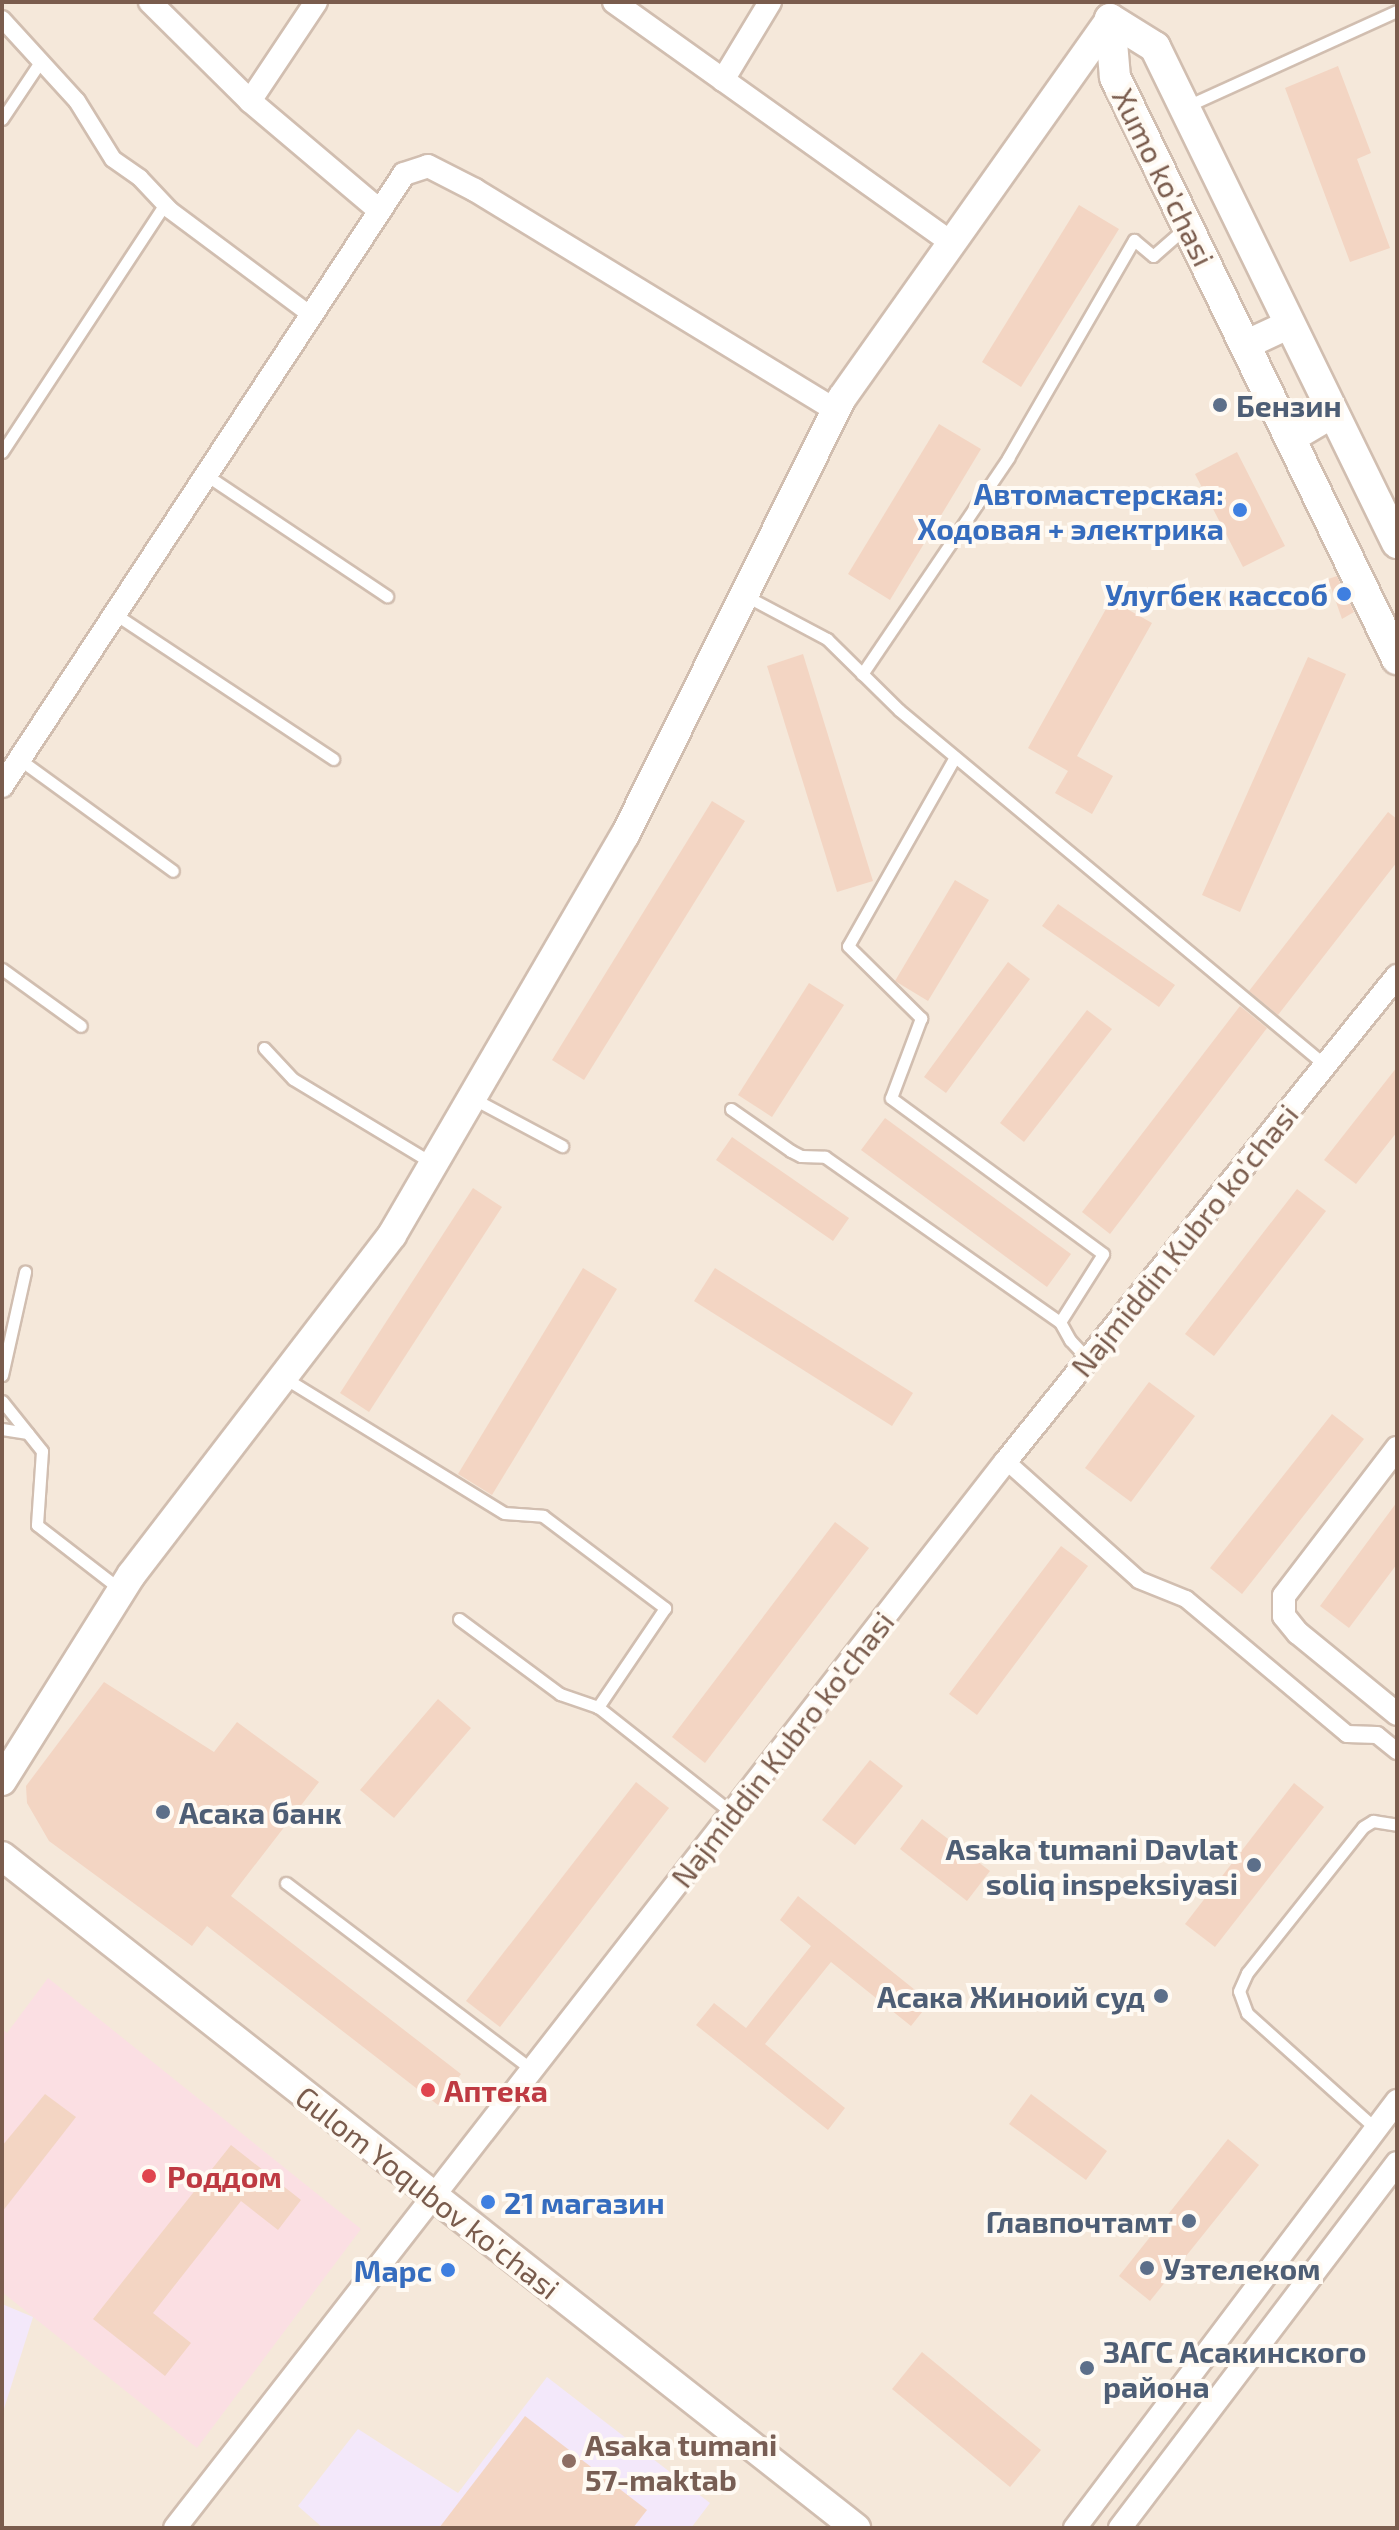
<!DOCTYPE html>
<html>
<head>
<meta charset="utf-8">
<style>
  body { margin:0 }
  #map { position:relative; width:1399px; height:2530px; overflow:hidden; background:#fdf6ec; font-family:"Exo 2",sans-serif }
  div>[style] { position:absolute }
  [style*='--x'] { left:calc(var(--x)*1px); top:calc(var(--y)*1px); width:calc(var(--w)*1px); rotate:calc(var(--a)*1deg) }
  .residential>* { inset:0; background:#f5e8da }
  .education>* { inset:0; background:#f3e8fa }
  .medical>* { inset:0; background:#fbdfe3 }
  .building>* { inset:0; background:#f3d5c3 }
  .roads { filter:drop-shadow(2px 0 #d1beb0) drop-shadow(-2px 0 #d1beb0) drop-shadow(0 2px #d1beb0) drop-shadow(0 -2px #d1beb0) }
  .service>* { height:11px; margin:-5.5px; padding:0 5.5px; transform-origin:5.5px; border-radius:5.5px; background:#fff }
  .pedestrian>* { height:16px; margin:-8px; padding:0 8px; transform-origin:8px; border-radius:8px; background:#fff }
  .minor>* { height:22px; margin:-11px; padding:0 11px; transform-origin:11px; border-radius:11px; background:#fff }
  .tertiary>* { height:28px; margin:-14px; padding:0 14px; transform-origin:14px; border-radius:14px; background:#fff }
  .secondary>* { height:30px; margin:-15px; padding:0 15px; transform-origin:15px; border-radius:15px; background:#fff }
  .dots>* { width:22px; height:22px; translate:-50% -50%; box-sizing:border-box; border:4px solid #fffaf3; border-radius:50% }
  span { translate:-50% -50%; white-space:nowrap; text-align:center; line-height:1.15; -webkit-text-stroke:8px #fffaf3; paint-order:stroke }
  .street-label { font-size:30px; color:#7a5c4d }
  .service-label { font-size:30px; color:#4e5e75; font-weight:700 }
  .left { translate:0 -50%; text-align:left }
  .right { translate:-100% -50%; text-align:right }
  .shop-label { font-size:30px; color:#366cbe; font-weight:700 }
  .health-label { font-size:30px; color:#be3a42; font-weight:700 }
  .education-label { font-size:30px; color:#785e54; font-weight:700 }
  .frame { position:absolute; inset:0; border:4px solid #7a5c4d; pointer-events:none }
</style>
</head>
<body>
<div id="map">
  <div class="residential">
    <div style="clip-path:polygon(2px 2px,1397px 2px,1397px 2528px,2px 2528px)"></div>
  </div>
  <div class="education">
    <div style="clip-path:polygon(2px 2304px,33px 2317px,2px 2415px)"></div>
    <div style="clip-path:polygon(547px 2377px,710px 2503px,691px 2528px,323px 2528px,298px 2506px,358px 2429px,458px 2493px)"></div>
  </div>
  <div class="medical">
    <div style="clip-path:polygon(48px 1978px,361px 2229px,197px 2448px,2px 2292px,2px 2029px,7px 2033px)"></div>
  </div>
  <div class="building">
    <div style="clip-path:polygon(1338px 66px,1371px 153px,1357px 159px,1390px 248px,1350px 262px,1285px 88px)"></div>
    <div style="clip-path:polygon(1079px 205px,1119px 229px,1021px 387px,982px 362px)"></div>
    <div style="clip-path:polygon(939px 424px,981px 449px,890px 600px,848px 574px)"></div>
    <div style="clip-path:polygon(1237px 452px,1285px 546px,1243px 567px,1195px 474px)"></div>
    <div style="clip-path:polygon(1337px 576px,1354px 612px,1342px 619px,1328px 579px)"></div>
    <div style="clip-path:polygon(1111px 600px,1152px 623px,1077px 756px,1113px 776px,1092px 814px,1055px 793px,1068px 771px,1028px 748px)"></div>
    <div style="clip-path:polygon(803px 654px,873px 881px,837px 892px,767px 666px)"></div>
    <div style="clip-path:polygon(1308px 657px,1346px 674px,1240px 912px,1202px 895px)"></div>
    <div style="clip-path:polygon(712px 801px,745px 821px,584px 1080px,552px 1060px)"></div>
    <div style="clip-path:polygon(1388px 812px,1397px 819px,1397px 862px,1278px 1015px,1249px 991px)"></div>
    <div style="clip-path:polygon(955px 880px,989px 900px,928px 1001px,895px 981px)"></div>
    <div style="clip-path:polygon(1058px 904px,1175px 985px,1159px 1007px,1042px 926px)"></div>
    <div style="clip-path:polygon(1008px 962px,1030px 979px,946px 1093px,924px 1077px)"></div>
    <div style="clip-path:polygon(809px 983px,844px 1005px,772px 1117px,738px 1095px)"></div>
    <div style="clip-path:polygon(1240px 1006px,1267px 1028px,1110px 1234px,1082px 1212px)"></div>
    <div style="clip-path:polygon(1087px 1010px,1112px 1029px,1024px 1142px,1000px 1123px)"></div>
    <div style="clip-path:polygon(1397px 1067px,1397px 1132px,1356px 1184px,1324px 1160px)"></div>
    <div style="clip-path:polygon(885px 1118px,1071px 1254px,1047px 1287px,861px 1150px)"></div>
    <div style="clip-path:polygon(732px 1137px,849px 1218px,833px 1241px,716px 1160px)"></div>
    <div style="clip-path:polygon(473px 1188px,502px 1207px,369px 1412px,340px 1393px)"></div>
    <div style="clip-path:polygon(1297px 1189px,1326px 1211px,1214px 1356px,1185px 1334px)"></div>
    <div style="clip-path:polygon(583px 1268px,617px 1289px,492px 1495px,458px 1474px)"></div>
    <div style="clip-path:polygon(715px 1268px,913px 1393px,892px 1426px,694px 1301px)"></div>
    <div style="clip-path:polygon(1149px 1382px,1195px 1416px,1131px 1502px,1085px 1468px)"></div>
    <div style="clip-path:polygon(1332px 1414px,1364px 1439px,1242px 1594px,1210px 1568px)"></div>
    <div style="clip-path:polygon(1397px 1502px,1397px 1564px,1349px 1628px,1320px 1606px)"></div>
    <div style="clip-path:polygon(835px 1522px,869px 1548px,705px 1763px,672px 1737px)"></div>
    <div style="clip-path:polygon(1061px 1546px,1088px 1566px,977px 1715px,949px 1694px)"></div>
    <div style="clip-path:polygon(104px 1682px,214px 1752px,237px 1722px,319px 1782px,231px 1896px,461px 2074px,438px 2105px,207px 1926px,192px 1946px,49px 1841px,27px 1803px,26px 1786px)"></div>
    <div style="clip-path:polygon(438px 1699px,471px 1728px,394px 1818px,360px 1790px)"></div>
    <div style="clip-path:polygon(870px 1760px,903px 1786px,855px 1845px,822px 1820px)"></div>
    <div style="clip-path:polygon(636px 1782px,669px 1808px,500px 2027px,466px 2001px)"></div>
    <div style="clip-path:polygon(1294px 1783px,1324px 1807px,1215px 1947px,1185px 1924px)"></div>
    <div style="clip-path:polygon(922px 1819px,990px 1871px,967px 1901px,900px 1849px)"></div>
    <div style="clip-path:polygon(798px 1896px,930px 2002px,911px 2026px,831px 1962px,765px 2044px,845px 2108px,828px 2130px,696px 2025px,714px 2003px,746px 2028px,811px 1946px,780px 1920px)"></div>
    <div style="clip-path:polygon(45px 2094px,76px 2117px,2px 2212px,2px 2146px)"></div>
    <div style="clip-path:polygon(1031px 2094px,1107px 2151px,1086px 2180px,1009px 2124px)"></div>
    <div style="clip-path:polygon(1228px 2139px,1259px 2165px,1150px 2301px,1119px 2276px)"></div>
    <div style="clip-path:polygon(231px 2145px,301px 2200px,278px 2230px,241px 2201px,153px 2313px,191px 2343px,165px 2376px,93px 2319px)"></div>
    <div style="clip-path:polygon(922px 2352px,1041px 2450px,1010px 2487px,892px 2389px)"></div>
    <div style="clip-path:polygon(525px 2416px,647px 2510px,633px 2528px,439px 2528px)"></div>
  </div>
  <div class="roads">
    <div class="service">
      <div style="--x:1185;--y:107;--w:233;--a:-24.4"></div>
      <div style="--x:2;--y:119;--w:69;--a:-56.3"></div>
      <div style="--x:2;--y:452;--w:297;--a:-56.7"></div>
      <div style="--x:206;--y:475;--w:218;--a:33.8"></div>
      <div style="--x:746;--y:596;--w:92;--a:28"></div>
      <div style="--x:827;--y:639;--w:101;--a:44.6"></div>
      <div style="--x:899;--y:710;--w:555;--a:39.81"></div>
      <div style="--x:115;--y:614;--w:262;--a:33.6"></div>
      <div style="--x:862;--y:674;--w:261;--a:-55.9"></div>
      <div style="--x:1008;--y:458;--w:252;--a:-60"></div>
      <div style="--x:1134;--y:240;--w:25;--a:40"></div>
      <div style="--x:1153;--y:256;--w:43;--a:-41.2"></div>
      <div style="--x:955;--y:757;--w:217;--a:119.5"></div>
      <div style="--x:848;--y:946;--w:103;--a:44.6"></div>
      <div style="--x:921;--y:1018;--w:85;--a:110.6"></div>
      <div style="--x:891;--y:1098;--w:263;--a:36.3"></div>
      <div style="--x:1103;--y:1254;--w:80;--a:122.3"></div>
      <div style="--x:1060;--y:1322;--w:21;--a:61"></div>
      <div style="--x:1070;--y:1340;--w:26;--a:47"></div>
      <div style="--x:19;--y:759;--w:190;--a:36"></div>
      <div style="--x:2;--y:969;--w:97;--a:35.8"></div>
      <div style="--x:264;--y:1048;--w:42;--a:46.9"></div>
      <div style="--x:293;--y:1079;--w:162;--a:31.1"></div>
      <div style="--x:474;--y:1099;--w:100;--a:28.1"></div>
      <div style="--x:731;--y:1109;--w:73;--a:35"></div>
      <div style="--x:791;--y:1151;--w:11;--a:27"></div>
      <div style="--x:801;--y:1156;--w:24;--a:2"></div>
      <div style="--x:825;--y:1157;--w:287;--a:35.1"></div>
      <div style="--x:2;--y:1375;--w:106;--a:-77.4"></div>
      <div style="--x:283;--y:1377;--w:259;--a:31.6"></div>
      <div style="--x:504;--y:1513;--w:39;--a:4"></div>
      <div style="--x:543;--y:1516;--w:153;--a:37"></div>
      <div style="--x:665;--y:1608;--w:120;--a:124.1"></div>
      <div style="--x:598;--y:1707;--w:171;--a:38.3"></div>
      <div style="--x:2;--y:1401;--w:64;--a:51.3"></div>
      <div style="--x:42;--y:1451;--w:74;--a:93.9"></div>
      <div style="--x:37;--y:1525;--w:106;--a:37.7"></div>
      <div style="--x:2;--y:1429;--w:26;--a:9"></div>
      <div style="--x:459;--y:1619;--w:126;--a:36.6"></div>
      <div style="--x:560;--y:1694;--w:40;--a:18.9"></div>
      <div style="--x:286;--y:1883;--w:309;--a:37.2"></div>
      <div style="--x:1375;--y:2128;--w:172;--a:-138.1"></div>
      <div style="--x:1247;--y:2013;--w:23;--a:-110"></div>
      <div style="--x:1239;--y:1991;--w:20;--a:-66"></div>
      <div style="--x:1247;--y:1973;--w:186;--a:-51.5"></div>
      <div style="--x:1363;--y:1827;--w:12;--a:-31"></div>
      <div style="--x:1373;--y:1821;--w:24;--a:9"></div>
    </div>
    <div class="pedestrian">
      <div style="--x:2;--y:19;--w:111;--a:47.6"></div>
      <div style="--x:77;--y:101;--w:68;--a:58.2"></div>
      <div style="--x:113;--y:159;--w:33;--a:35"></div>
      <div style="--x:140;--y:178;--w:44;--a:46.8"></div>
      <div style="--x:170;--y:210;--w:176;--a:36.7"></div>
      <div style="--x:1006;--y:1461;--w:178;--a:41.8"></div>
      <div style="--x:1139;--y:1580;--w:51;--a:22"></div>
      <div style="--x:1186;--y:1599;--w:210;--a:40"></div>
      <div style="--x:1347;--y:1734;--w:30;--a:2"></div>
      <div style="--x:1377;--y:1735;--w:26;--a:39"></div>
    </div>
    <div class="minor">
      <div style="--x:150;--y:2;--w:141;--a:44.7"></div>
      <div style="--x:250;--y:101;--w:170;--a:40.2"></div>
      <div style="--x:614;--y:2;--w:414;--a:35.5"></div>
      <div style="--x:723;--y:80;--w:91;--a:-58.9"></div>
      <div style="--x:250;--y:101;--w:119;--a:-56.3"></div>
      <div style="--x:2;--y:786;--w:732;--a:-56.7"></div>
      <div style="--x:404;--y:174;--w:25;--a:-18"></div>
      <div style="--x:428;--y:166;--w:53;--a:27.1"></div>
      <div style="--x:475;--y:190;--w:422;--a:31.4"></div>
      <div style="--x:1397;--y:1448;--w:186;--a:127.4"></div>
      <div style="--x:1284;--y:1596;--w:20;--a:90"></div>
      <div style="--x:1284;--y:1616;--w:22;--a:51"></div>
      <div style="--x:1298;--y:1633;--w:128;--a:39.3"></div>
      <div style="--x:175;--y:2528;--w:1352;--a:-52.09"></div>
      <div style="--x:1006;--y:1461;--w:623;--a:-51.12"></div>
      <div style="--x:1075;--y:2528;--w:535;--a:-52.98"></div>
      <div style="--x:1120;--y:2528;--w:458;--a:-52.8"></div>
    </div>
    <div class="tertiary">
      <div style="--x:1245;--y:345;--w:50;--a:-25"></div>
      <div style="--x:1290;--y:439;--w:51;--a:-30.6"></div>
      <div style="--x:2;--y:1781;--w:244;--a:-57.9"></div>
      <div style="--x:132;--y:1574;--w:427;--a:-52.5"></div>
      <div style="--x:392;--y:1235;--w:463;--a:-59.8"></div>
      <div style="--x:625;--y:835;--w:488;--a:-63.6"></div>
      <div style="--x:842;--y:398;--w:464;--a:-54.7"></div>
      <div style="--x:2;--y:1856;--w:1087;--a:38.2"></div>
    </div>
    <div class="secondary">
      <div style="--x:1397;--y:543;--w:552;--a:-116.01"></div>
      <div style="--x:1155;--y:47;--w:53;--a:-148.1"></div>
      <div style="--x:1110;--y:19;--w:58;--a:85.1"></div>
      <div style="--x:1115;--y:77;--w:647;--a:64.15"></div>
    </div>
  </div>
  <div class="dots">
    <div style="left:1220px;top:405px;background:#5c6f8a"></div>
    <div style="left:1240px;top:510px;background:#3f7fe0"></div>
    <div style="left:1344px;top:594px;background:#3f7fe0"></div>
    <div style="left:163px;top:1812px;background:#5c6f8a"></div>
    <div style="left:1254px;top:1865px;background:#5c6f8a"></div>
    <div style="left:1161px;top:1996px;background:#5c6f8a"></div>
    <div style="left:428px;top:2090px;background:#e0444e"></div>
    <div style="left:149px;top:2176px;background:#e0444e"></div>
    <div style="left:488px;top:2202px;background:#3f7fe0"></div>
    <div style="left:1189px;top:2221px;background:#5c6f8a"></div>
    <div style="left:1147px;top:2268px;background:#5c6f8a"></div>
    <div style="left:448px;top:2270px;background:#3f7fe0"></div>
    <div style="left:1087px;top:2368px;background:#5c6f8a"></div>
    <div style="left:569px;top:2461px;background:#8d6e63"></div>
  </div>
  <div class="street-label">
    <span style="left:1164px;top:177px;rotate:64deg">Xumo ko’chasi</span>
    <span style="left:1184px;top:1240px;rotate:-51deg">Najmiddin Kubro ko'chasi</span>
    <span style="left:782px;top:1749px;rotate:-52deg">Najmiddin Kubro ko'chasi</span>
    <span style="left:428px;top:2192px;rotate:38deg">Gulom Yoqubov ko'chasi</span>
  </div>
  <div class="service-label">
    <span class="left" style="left:1236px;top:405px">Бензин</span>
    <span class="left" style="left:179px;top:1812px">Асака банк</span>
    <span class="right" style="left:1238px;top:1865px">Asaka tumani Davlat<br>soliq inspeksiyasi</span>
    <span class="right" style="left:1145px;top:1996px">Асака Жиноий суд</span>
    <span class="right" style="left:1173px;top:2221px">Главпочтамт</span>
    <span class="left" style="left:1163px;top:2268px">Узтелеком</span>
    <span class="left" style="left:1103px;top:2368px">ЗАГС Асакинского<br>района</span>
  </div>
  <div class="shop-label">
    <span class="right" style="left:1224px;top:510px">Автомастерская:<br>Ходовая + электрика</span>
    <span class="right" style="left:1328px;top:594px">Улугбек кассоб</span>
    <span class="left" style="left:504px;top:2202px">21 магазин</span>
    <span class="right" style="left:432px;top:2270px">Марс</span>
  </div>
  <div class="health-label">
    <span class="left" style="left:444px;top:2090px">Аптека</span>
    <span class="left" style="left:167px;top:2176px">Роддом</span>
  </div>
  <div class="education-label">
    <span class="left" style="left:585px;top:2461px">Asaka tumani<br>57-maktab</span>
  </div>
  <div class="frame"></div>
</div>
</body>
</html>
